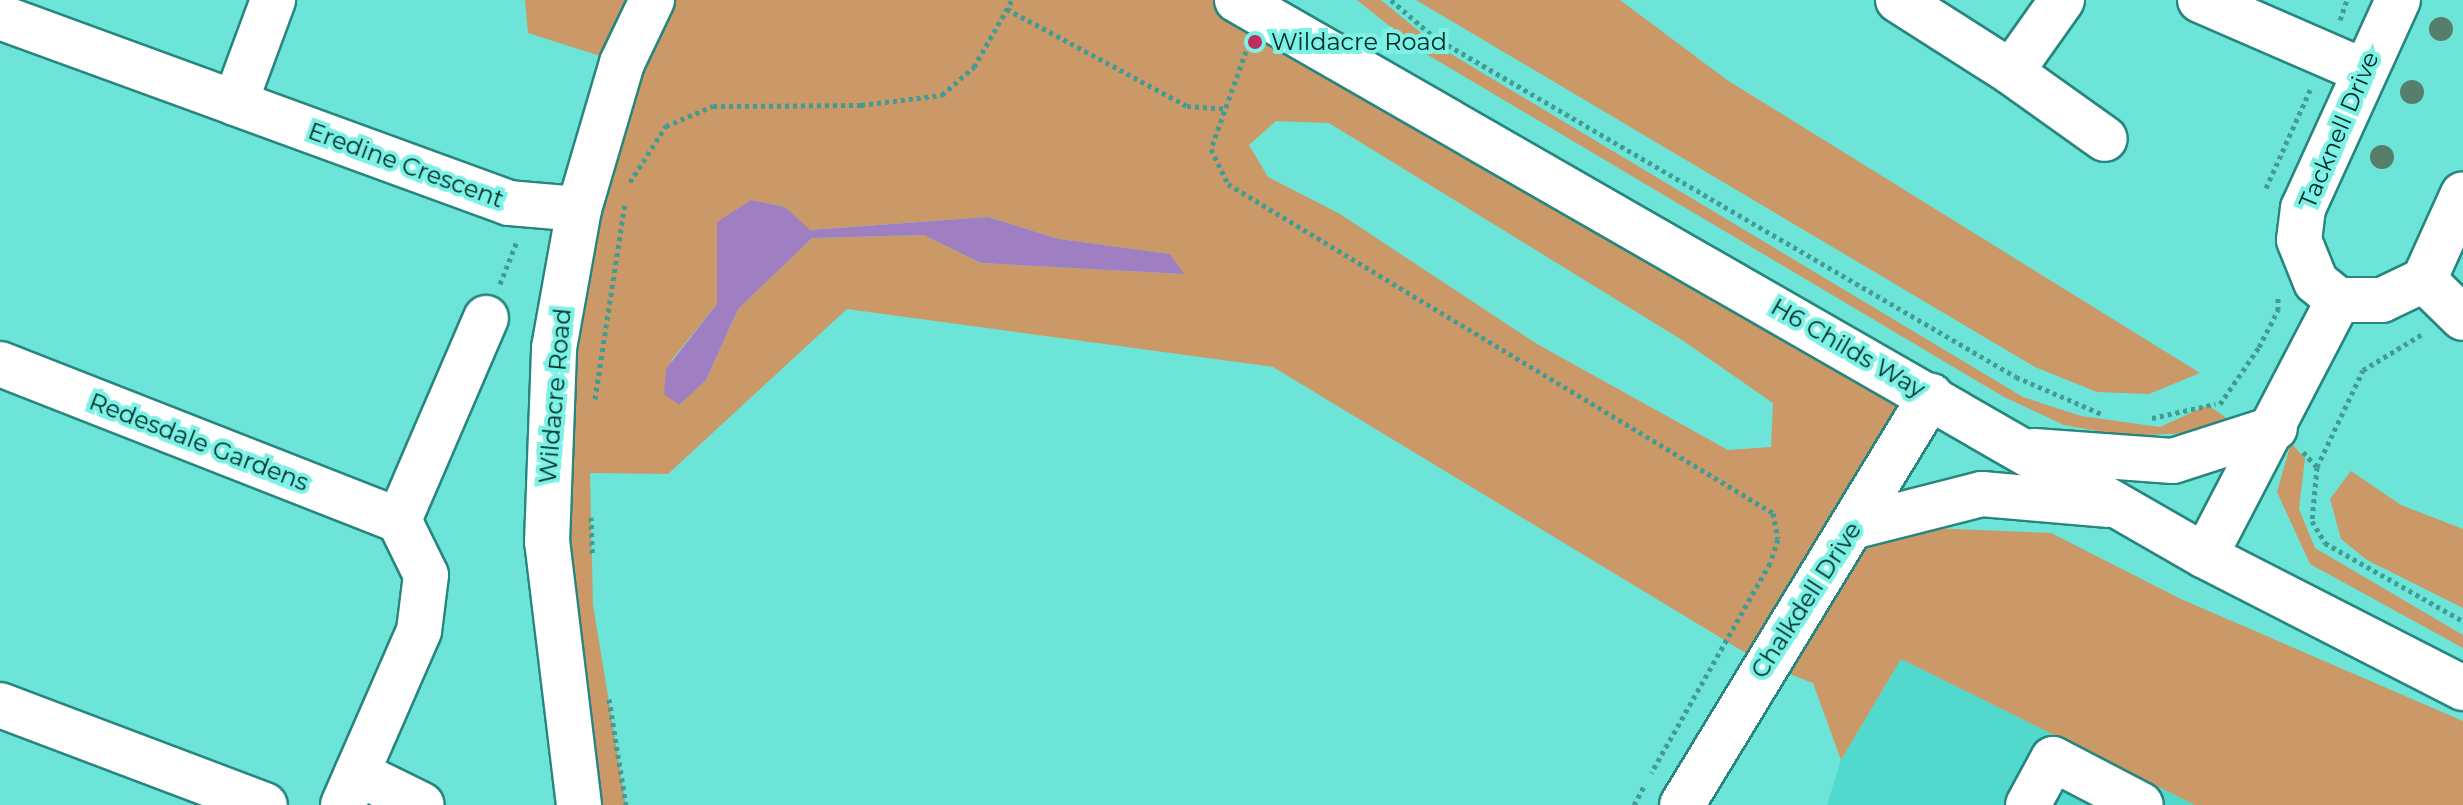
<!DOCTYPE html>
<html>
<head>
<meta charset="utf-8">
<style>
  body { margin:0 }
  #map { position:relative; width:2463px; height:805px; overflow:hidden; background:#6de4d8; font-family:Montserrat,sans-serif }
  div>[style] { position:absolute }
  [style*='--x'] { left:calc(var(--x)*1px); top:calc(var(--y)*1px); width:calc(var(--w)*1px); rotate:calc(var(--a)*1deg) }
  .built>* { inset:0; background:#50d9cc }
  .green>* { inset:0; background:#ca9967 }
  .water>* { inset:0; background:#9f7ec1 }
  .path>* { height:5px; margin-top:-2.5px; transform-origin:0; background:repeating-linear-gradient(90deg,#439c93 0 4px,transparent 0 8px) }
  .roads { filter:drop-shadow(2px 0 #27867e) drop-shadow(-2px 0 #27867e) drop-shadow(0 2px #27867e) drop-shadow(0 -2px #27867e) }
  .minor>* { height:44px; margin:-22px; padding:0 22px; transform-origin:22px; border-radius:22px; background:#fff }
  .trees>* { width:24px; height:24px; margin:-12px; border-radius:50%; background:#567e6a }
  .dots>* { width:22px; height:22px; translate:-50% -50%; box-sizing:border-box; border:4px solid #7bf2e5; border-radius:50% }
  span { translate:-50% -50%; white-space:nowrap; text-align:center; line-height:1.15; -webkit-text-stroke:8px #7bf2e5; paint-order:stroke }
  .poi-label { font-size:24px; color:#022a27 }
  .left { translate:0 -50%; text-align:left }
  .street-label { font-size:24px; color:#022a27 }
</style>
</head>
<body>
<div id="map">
  <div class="built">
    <div style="clip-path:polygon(1901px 659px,2195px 805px,1827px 805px,1841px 760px)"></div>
  </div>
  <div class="green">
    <div style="clip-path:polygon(evenodd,525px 0,1237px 0,1931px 396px,1857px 525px,2051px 533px,2181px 599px,2463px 721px,2463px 805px,2195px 805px,1901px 659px,1841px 760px,1813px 683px,1764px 664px,1273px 367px,847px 309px,668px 474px,590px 473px,593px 605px,626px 805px,579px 805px,546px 459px,622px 63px,528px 33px,525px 0,1276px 121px,1329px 123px,1682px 340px,1773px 403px,1771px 447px,1728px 450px,1537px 344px,1340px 214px,1268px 177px,1249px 145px,1276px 121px,525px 0,751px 200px,785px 207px,809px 230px,988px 217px,1059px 239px,1170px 254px,1183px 274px,981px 263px,924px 235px,812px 238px,738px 309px,706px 380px,671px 361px,717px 304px,718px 222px,751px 200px)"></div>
    <div style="clip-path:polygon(1357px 0,1381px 0,1436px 45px,2023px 397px,2081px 416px,2160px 427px,2208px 405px,2228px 419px,2190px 433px,2124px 436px,2064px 425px,2004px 397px,1418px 49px)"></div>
    <div style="clip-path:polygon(1416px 0,1620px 0,1727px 80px,2200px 373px,2149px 394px,2097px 392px,2035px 367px)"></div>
    <div style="clip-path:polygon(2291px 443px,2305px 458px,2299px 509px,2315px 548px,2463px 635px,2463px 648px,2310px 564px,2277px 492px)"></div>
    <div style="clip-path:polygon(2351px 471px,2401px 505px,2463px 529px,2463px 608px,2367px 560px,2341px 539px,2330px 499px)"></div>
  </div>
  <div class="water">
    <div style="clip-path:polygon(751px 200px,785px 207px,810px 230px,988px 217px,1059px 239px,1170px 254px,1184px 274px,981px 263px,924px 235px,812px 238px,738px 309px,706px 380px,679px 405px,664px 394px,666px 369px,717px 304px,717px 222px)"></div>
  </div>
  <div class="path">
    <div style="--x:1391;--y:0;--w:57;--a:40.7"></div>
    <div style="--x:1434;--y:37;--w:674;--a:30.29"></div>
    <div style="--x:2016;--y:377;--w:94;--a:23.3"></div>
    <div style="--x:1007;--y:9;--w:204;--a:28.3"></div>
    <div style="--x:1187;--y:106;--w:39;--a:4"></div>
    <div style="--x:2340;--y:20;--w:21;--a:-71"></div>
    <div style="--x:1246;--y:51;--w:104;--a:109.7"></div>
    <div style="--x:1211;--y:149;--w:39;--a:64"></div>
    <div style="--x:1228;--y:184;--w:637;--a:31.12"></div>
    <div style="--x:1773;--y:513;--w:26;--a:79"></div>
    <div style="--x:1778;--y:539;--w:25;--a:108"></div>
    <div style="--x:1770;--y:563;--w:241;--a:119.5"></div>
    <div style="--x:630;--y:182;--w:67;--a:-57.3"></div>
    <div style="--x:666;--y:126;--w:51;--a:-23.1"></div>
    <div style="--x:713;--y:106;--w:148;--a:-0.4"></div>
    <div style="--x:861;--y:105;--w:82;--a:-7"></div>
    <div style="--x:942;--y:95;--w:43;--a:-41.2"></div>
    <div style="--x:974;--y:67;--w:77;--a:-60.4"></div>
    <div style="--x:2266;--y:188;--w:110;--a:-65.8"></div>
    <div style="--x:500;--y:284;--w:46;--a:-68.4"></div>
    <div style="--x:595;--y:399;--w:197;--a:-81.3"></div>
    <div style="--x:2220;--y:404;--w:69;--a:-55.6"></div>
    <div style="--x:2259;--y:347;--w:42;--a:-62.8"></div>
    <div style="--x:2278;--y:310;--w:15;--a:-90"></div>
    <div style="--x:2152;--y:418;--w:65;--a:-12.5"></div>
    <div style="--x:2303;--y:452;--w:21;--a:47"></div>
    <div style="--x:2317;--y:467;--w:54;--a:95.3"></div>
    <div style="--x:2312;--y:521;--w:26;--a:59"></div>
    <div style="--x:2325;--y:543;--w:159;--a:29.5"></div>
    <div style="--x:2317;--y:467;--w:107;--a:-64.6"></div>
    <div style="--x:2363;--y:370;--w:71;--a:-31.2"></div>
    <div style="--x:591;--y:517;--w:38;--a:88"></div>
    <div style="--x:609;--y:699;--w:107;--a:80.9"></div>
    <div style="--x:1634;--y:805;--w:21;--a:-62"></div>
  </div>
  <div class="roads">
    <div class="minor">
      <div style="--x:1237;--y:0;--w:1116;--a:29.87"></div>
      <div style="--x:2205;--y:556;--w:290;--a:27.1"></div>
      <div style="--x:1898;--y:0;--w:134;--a:32.5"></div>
      <div style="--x:2062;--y:0;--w:88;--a:125.3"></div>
      <div style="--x:2011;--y:72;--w:115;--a:35.5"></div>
      <div style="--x:2200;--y:0;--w:176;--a:23.5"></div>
      <div style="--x:2398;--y:0;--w:229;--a:114.5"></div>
      <div style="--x:2303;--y:208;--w:32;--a:97"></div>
      <div style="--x:2299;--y:240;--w:45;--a:68"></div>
      <div style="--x:2316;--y:282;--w:28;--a:39"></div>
      <div style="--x:2338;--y:300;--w:44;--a:0"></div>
      <div style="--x:2382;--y:300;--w:47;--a:-25.5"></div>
      <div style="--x:2424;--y:280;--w:94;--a:-65.6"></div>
      <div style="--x:0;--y:17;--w:542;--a:20.07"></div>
      <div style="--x:509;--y:203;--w:70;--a:4.9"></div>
      <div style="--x:235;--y:103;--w:110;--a:-69.7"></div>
      <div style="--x:2424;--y:280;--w:54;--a:44.3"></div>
      <div style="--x:0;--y:364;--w:428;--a:21.4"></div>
      <div style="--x:399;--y:520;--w:61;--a:63.9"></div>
      <div style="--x:426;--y:575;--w:56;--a:97.1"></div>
      <div style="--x:419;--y:631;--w:190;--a:113.6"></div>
      <div style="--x:2034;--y:451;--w:139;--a:4.1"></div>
      <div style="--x:2173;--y:461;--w:107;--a:-17.9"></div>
      <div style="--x:399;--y:520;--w:220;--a:-66.7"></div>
      <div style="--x:1856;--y:526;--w:130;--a:-14.3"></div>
      <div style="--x:1982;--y:494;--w:125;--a:5"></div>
      <div style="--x:2205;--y:556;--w:288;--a:-62.5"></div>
      <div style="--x:0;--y:705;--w:283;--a:20.7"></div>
      <div style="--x:357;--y:773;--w:72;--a:26.2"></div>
      <div style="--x:579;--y:805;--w:265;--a:-96.9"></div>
      <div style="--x:547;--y:542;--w:194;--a:-87.9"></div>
      <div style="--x:554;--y:348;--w:141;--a:-79.8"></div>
      <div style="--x:579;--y:209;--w:152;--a:-73.6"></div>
      <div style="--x:622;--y:63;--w:70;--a:-64.5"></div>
      <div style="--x:1682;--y:805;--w:479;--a:-58.7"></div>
      <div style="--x:2028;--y:805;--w:52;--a:-61.5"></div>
      <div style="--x:2053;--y:759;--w:99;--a:27.6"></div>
    </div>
  </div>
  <div class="trees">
    <div style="left:2441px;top:29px"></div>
    <div style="left:2412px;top:92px"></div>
    <div style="left:2382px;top:157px"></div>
  </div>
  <div class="dots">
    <div style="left:1255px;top:42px;background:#bd2f5e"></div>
  </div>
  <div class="poi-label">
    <span class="left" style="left:1271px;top:42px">Wildacre Road</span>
  </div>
  <div class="street-label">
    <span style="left:2339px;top:130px;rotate:-67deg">Tacknell Drive</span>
    <span style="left:406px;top:165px;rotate:20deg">Eredine Crescent</span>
    <span style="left:1848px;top:348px;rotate:30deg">H6 Childs Way</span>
    <span style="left:555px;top:396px;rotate:-85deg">Wildacre Road</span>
    <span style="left:199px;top:442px;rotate:21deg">Redesdale Gardens</span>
    <span style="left:1806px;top:600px;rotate:-57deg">Chalkdell Drive</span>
  </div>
</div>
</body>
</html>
